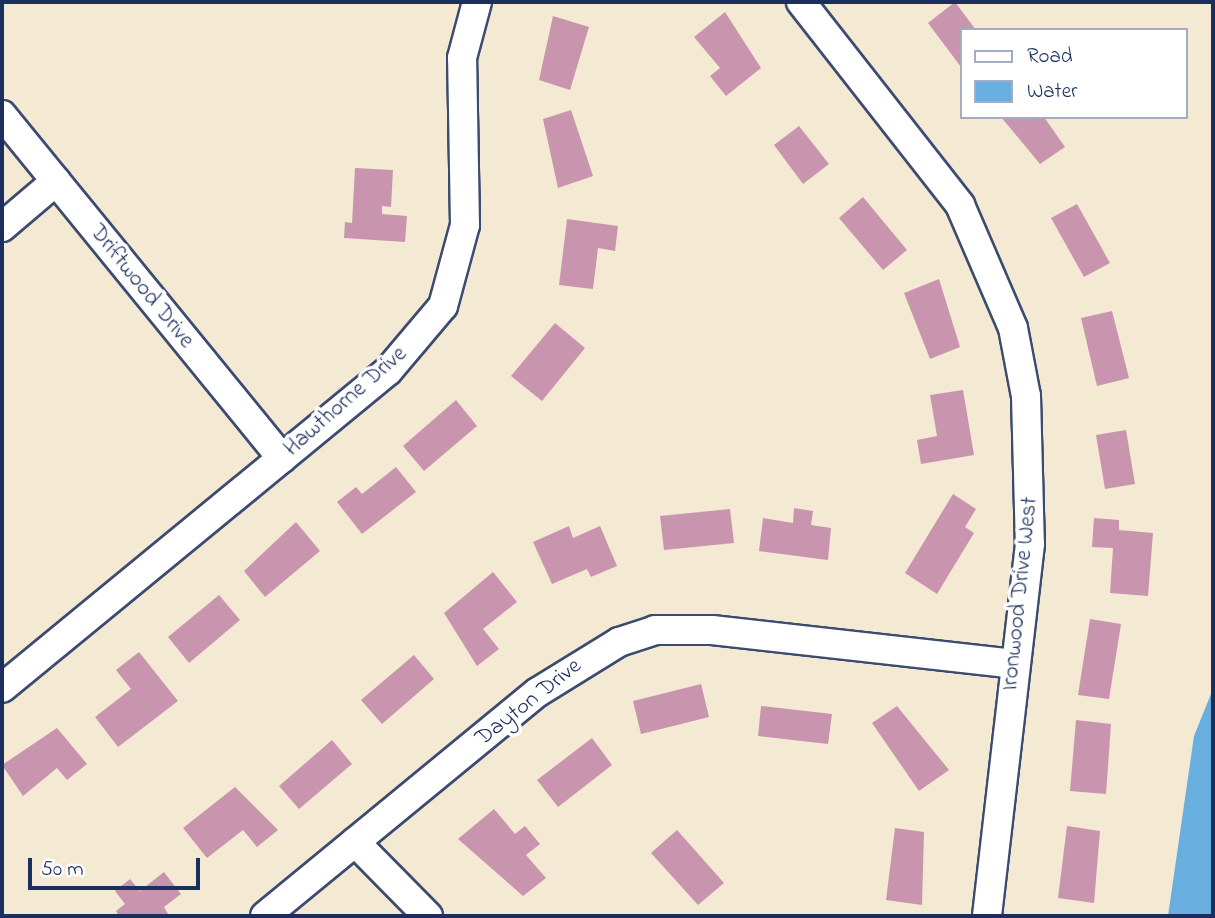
<!DOCTYPE html>
<html>
<head>
<meta charset="utf-8">
<style>
  body { margin:0 }
  #map { position:relative; width:1215px; height:918px; overflow:hidden; background:#f4e9d3; font-family:"Indie Flower",sans-serif }
  div>[style] { position:absolute }
  [style*='--x'] { left:calc(var(--x)*1px); top:calc(var(--y)*1px); width:calc(var(--w)*1px); rotate:calc(var(--a)*1deg) }
  .water>* { inset:0; background:#68aede }
  .building>* { inset:0; background:#c995ae }
  .roads { filter:drop-shadow(2px 0 #3c4b70) drop-shadow(-2px 0 #3c4b70) drop-shadow(0 2px #3c4b70) drop-shadow(0 -2px #3c4b70) }
  .street>* { height:28px; margin:-14px; padding:0 14px; transform-origin:14px; border-radius:14px; background:#fff }
  span { translate:-50% -50%; white-space:nowrap; text-align:center; line-height:1.15; -webkit-text-stroke:7px #fff; paint-order:stroke }
  .street-label { font-size:23px; color:#1b2f5e }
  .frame { position:absolute; inset:0; border:4px solid #1b2f5e; pointer-events:none }
  .legend { position:absolute; left:960px; top:28px; width:228px; height:91px; box-sizing:border-box; background:#fff; border:2px solid #a4acbf; margin:0; padding:9px 12px; list-style:none; font-size:21px; color:#1b2f5e }
  .legend li { display:flex; align-items:center; gap:14px; height:35px }
  .legend b { width:35px; border:2px solid #a4acbf }
  .scale { position:absolute; left:28px; top:858px; width:172px; height:32px; box-sizing:border-box; border:4px solid #1b2f5e; border-top:0; padding-left:9px; font-size:21px; line-height:24px; white-space:nowrap; color:#1b2f5e; -webkit-text-stroke:5px #fff; paint-order:stroke }
</style>
</head>
<body>
<div id="map">
  <div class="water">
    <div style="clip-path:polygon(1213px 689px,1213px 916px,1168px 916px,1194px 736px)"></div>
  </div>
  <div class="building">
    <div style="clip-path:polygon(955px 2px,976px 30px,961px 30px,961px 67px,928px 23px)"></div>
    <div style="clip-path:polygon(725px 12px,761px 68px,726px 96px,710px 76px,720px 68px,694px 37px)"></div>
    <div style="clip-path:polygon(553px 16px,589px 27px,570px 90px,539px 80px)"></div>
    <div style="clip-path:polygon(571px 110px,593px 176px,558px 188px,543px 119px)"></div>
    <div style="clip-path:polygon(1001px 117px,1044px 117px,1065px 147px,1040px 164px)"></div>
    <div style="clip-path:polygon(799px 126px,829px 164px,803px 184px,774px 145px)"></div>
    <div style="clip-path:polygon(355px 168px,393px 170px,391px 207px,382px 206px,382px 214px,407px 216px,405px 242px,344px 238px,345px 222px,352px 223px)"></div>
    <div style="clip-path:polygon(863px 197px,907px 250px,883px 270px,839px 218px)"></div>
    <div style="clip-path:polygon(1077px 204px,1110px 263px,1084px 277px,1051px 218px)"></div>
    <div style="clip-path:polygon(567px 219px,618px 226px,615px 251px,598px 248px,593px 289px,559px 285px)"></div>
    <div style="clip-path:polygon(939px 279px,960px 347px,930px 359px,904px 293px)"></div>
    <div style="clip-path:polygon(1112px 311px,1129px 378px,1097px 386px,1081px 318px)"></div>
    <div style="clip-path:polygon(555px 323px,585px 348px,542px 401px,511px 376px)"></div>
    <div style="clip-path:polygon(963px 390px,974px 455px,921px 464px,917px 440px,937px 436px,930px 395px)"></div>
    <div style="clip-path:polygon(456px 400px,477px 426px,424px 471px,403px 446px)"></div>
    <div style="clip-path:polygon(1126px 430px,1135px 484px,1105px 489px,1096px 435px)"></div>
    <div style="clip-path:polygon(396px 467px,416px 492px,362px 534px,337px 502px,356px 487px,362px 494px)"></div>
    <div style="clip-path:polygon(953px 494px,976px 509px,965px 527px,974px 533px,937px 594px,905px 573px)"></div>
    <div style="clip-path:polygon(794px 508px,813px 511px,811px 525px,831px 528px,828px 560px,759px 551px,763px 518px,793px 523px)"></div>
    <div style="clip-path:polygon(730px 509px,734px 543px,664px 550px,660px 516px)"></div>
    <div style="clip-path:polygon(1094px 518px,1119px 520px,1119px 530px,1153px 533px,1148px 596px,1110px 593px,1113px 548px,1092px 547px)"></div>
    <div style="clip-path:polygon(296px 522px,320px 551px,265px 597px,244px 571px)"></div>
    <div style="clip-path:polygon(569px 526px,573px 538px,600px 526px,617px 566px,591px 577px,587px 569px,552px 584px,533px 542px)"></div>
    <div style="clip-path:polygon(493px 572px,517px 602px,483px 629px,499px 649px,477px 666px,444px 613px)"></div>
    <div style="clip-path:polygon(219px 595px,240px 620px,189px 663px,168px 637px)"></div>
    <div style="clip-path:polygon(1090px 619px,1121px 624px,1109px 699px,1078px 695px)"></div>
    <div style="clip-path:polygon(139px 652px,178px 701px,118px 747px,95px 717px,131px 689px,116px 670px)"></div>
    <div style="clip-path:polygon(414px 655px,434px 679px,382px 724px,361px 700px)"></div>
    <div style="clip-path:polygon(701px 684px,709px 717px,641px 734px,633px 701px)"></div>
    <div style="clip-path:polygon(761px 706px,832px 714px,828px 744px,758px 736px)"></div>
    <div style="clip-path:polygon(897px 706px,949px 770px,919px 791px,872px 723px)"></div>
    <div style="clip-path:polygon(1076px 720px,1111px 724px,1106px 794px,1070px 791px)"></div>
    <div style="clip-path:polygon(57px 728px,87px 764px,67px 780px,57px 768px,23px 796px,2px 765px)"></div>
    <div style="clip-path:polygon(592px 738px,612px 765px,558px 807px,537px 780px)"></div>
    <div style="clip-path:polygon(332px 740px,352px 764px,299px 809px,279px 786px)"></div>
    <div style="clip-path:polygon(235px 787px,278px 830px,257px 847px,243px 830px,207px 858px,183px 828px)"></div>
    <div style="clip-path:polygon(494px 809px,515px 834px,525px 826px,540px 844px,526px 855px,546px 878px,523px 896px,458px 839px)"></div>
    <div style="clip-path:polygon(1067px 826px,1100px 831px,1094px 903px,1058px 898px)"></div>
    <div style="clip-path:polygon(895px 828px,924px 832px,922px 905px,886px 900px)"></div>
    <div style="clip-path:polygon(677px 830px,724px 883px,698px 905px,651px 853px)"></div>
    <div style="clip-path:polygon(164px 872px,181px 894px,164px 907px,168px 914px,119px 916px,116px 911px,125px 904px,115px 891px,130px 879px,140px 891px)"></div>
  </div>
  <div class="roads">
    <div class="street">
      <div style="--x:801;--y:2;--w:258;--a:51.9"></div>
      <div style="--x:960;--y:205;--w:134;--a:66.7"></div>
      <div style="--x:1013;--y:328;--w:69;--a:79.2"></div>
      <div style="--x:1026;--y:396;--w:148;--a:88.5"></div>
      <div style="--x:1030;--y:544;--w:374;--a:96.6"></div>
      <div style="--x:2;--y:115;--w:443;--a:50.8"></div>
      <div style="--x:2;--y:227;--w:71;--a:-40.4"></div>
      <div style="--x:2;--y:688;--w:499;--a:-39.4"></div>
      <div style="--x:388;--y:371;--w:85;--a:-49.8"></div>
      <div style="--x:443;--y:306;--w:84;--a:-74.8"></div>
      <div style="--x:465;--y:225;--w:167;--a:-91"></div>
      <div style="--x:462;--y:58;--w:58;--a:-75"></div>
      <div style="--x:355;--y:842;--w:104;--a:45.4"></div>
      <div style="--x:265;--y:916;--w:353;--a:-39.4"></div>
      <div style="--x:538;--y:692;--w:95;--a:-31.7"></div>
      <div style="--x:619;--y:642;--w:38;--a:-18"></div>
      <div style="--x:655;--y:630;--w:57;--a:0"></div>
      <div style="--x:712;--y:630;--w:304;--a:6.4"></div>
    </div>
  </div>
  <div class="street-label">
    <span style="left:141px;top:287px;rotate:51deg">Driftwood Drive</span>
    <span style="left:346px;top:402px;rotate:-41deg">Hawthorne Drive</span>
    <span style="left:1021px;top:594px;rotate:-84deg">Ironwood Drive West</span>
    <span style="left:529px;top:703px;rotate:-38deg">Dayton Drive</span>
  </div>
  <div class="frame"></div>
  <ul class="legend">
  <li><b style="height:9px;background:#fff"></b>Road</li>
  <li><b style="height:19px;background:#68aede"></b>Water</li>
  </ul>
  <div class="scale">50 m</div>
</div>
</body>
</html>
